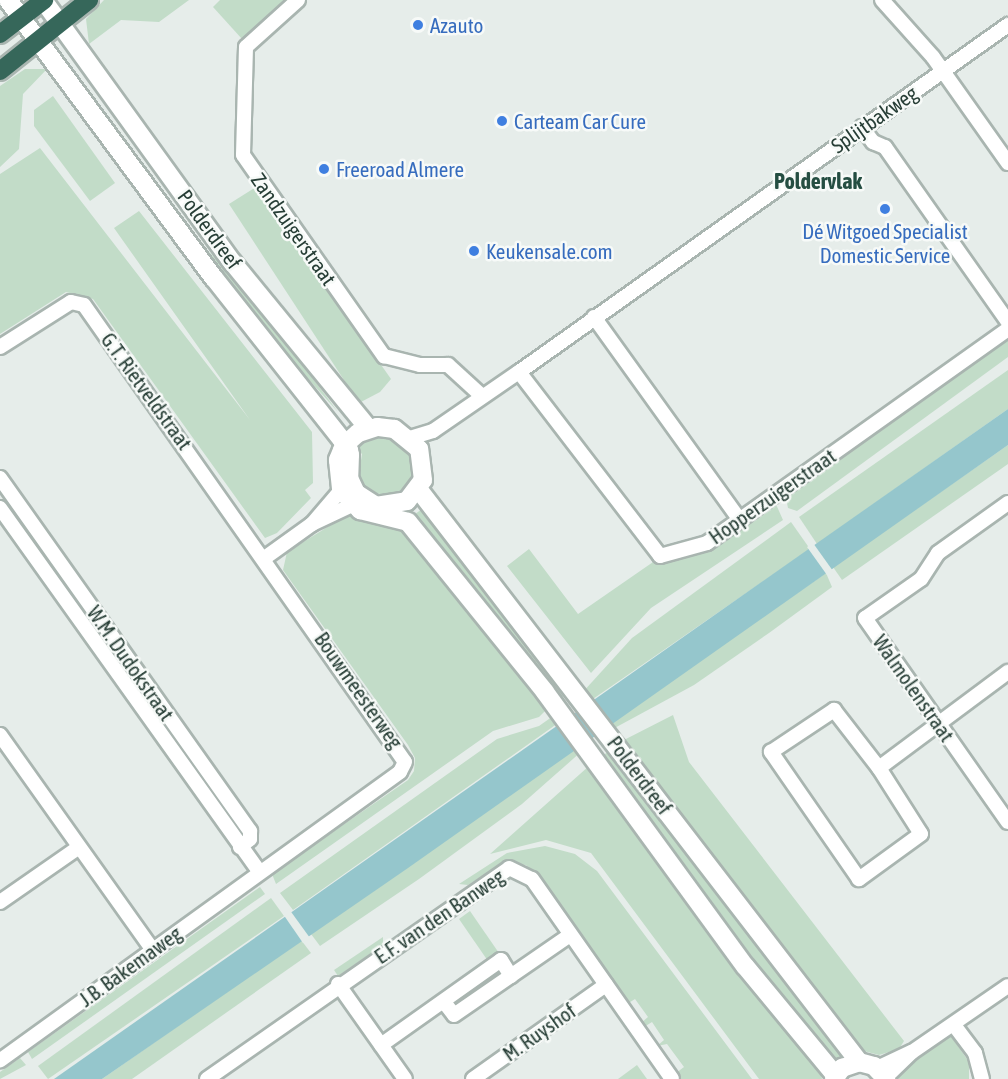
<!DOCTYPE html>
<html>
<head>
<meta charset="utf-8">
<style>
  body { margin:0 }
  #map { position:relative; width:1008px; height:1079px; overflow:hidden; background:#e6edea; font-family:"Asap Condensed",sans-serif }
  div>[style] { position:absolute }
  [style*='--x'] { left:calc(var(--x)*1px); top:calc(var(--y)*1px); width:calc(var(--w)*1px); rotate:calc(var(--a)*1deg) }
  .green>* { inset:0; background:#c2dcc8 }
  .water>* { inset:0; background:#95c6cc }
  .pier>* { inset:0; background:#e6edea }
  .roads { filter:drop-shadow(2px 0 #a9b5b0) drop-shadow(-2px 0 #a9b5b0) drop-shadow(0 2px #a9b5b0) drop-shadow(0 -2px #a9b5b0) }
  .street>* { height:14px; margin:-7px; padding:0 7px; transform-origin:7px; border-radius:7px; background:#fff }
  .secondary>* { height:18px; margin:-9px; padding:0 9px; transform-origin:9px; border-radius:9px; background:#fff }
  .highway>* { height:18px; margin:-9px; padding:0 9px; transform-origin:9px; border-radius:9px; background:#36675a }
  .dots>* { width:16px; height:16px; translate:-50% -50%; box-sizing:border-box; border:3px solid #f7faf8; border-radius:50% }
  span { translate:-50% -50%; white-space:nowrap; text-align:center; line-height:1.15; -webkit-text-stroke:5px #f7faf8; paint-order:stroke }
  .shop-label { font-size:21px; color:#366cbe }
  .left { translate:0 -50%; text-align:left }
  .street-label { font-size:21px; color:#273e36 }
  .neighbourhood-label { font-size:22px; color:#254e42; font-weight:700 }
</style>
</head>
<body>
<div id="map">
  <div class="green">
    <div style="clip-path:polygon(104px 0,189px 0,159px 22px,121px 20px,89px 44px,86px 19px)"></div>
    <div style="clip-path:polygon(220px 0,286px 0,242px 39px,213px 7px)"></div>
    <div style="clip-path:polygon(25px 69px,47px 69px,23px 94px,19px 149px,0 167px,0 86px)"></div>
    <div style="clip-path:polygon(53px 96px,115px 183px,90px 201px,34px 126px,34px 110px)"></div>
    <div style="clip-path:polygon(40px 148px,250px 420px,114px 228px,139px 211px,312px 432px,313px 483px,305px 490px,311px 498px,277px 533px,265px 538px,93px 299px,66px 292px,0 334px,0 174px)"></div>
    <div style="clip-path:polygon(256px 187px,391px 379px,380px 392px,359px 403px,229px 204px)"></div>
    <div style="clip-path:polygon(194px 236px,251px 296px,338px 412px,283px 351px)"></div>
    <div style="clip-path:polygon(1008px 337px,1008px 357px,797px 511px,788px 508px,785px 493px)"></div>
    <div style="clip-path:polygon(1008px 370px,1008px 409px,817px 544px,799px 517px)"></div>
    <div style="clip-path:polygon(374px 436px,393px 439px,413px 460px,412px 482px,394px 496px,367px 492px,358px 480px,362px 454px,355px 447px)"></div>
    <div style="clip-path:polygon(1008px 445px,1008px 464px,842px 580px,833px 567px)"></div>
    <div style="clip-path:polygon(775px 502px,783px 520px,651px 608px,591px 673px,507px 566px,529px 549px,578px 614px,656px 560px,691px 557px)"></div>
    <div style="clip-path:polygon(422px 509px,485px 592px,565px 695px,558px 700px,411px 517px)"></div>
    <div style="clip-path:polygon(347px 515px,399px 526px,550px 706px,539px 717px,493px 731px,276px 884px,272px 874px,408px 780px,414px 771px,415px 758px,408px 745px,283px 570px,287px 552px)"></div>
    <div style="clip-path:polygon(791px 522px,810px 549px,577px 710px,572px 704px,632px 638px)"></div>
    <div style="clip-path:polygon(826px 573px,832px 587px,769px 633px,694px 685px,598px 737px,595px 733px)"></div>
    <div style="clip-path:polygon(556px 714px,561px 721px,293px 910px,280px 893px,497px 739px,539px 726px)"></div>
    <div style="clip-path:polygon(673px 715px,689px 762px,904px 1041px,899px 1049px,879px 1055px,860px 1050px,622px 741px)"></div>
    <div style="clip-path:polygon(578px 745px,582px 751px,522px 804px,419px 879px,320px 946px,311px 934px)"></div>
    <div style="clip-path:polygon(609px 751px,695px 864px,846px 1055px,836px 1063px,752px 966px,601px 757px)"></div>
    <div style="clip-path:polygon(589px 766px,819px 1068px,822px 1079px,759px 1079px,591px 853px,546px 840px,490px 854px)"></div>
    <div style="clip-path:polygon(545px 846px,575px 854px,597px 871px,752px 1079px,680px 1079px,676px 1073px,684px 1067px,667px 1044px,657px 1046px,664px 1040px,652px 1022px,644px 1027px,641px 1023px,648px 1017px,635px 999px,627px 1004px,526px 865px,502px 863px,468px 885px,459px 884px,507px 853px)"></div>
    <div style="clip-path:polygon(260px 887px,265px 894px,32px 1059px,28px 1052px)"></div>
    <div style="clip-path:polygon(271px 898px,284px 916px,48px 1079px,38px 1066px)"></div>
    <div style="clip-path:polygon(470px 911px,501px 956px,490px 964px,459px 919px)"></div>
    <div style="clip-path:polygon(383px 937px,383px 945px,338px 976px,334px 970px)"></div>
    <div style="clip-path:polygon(301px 940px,311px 953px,132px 1079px,102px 1079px)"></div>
    <div style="clip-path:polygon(951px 1036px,969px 1062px,969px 1079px,898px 1079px,908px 1063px)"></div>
    <div style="clip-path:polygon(20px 1058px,26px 1065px,0 1079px,0 1072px)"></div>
    <div style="clip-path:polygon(637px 1065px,647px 1079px,618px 1079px)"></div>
  </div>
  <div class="water">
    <div style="clip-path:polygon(1008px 409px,1008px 445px,408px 868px,102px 1079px,54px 1079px)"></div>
  </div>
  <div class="pier">
    <div style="clip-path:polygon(813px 543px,833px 571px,827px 575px,807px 547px)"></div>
    <div style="clip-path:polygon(289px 909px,310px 938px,303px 943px,283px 914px)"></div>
  </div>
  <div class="roads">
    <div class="street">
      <div style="--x:298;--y:0;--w:70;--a:137.9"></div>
      <div style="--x:246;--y:47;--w:108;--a:91.6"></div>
      <div style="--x:243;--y:155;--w:246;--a:55"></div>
      <div style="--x:384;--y:356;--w:37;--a:14"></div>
      <div style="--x:420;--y:365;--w:28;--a:0"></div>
      <div style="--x:448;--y:365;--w:46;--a:42.4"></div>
      <div style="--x:882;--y:0;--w:76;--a:48.2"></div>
      <div style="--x:933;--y:57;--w:130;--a:54.7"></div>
      <div style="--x:862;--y:127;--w:19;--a:54"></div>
      <div style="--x:873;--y:142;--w:13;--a:23"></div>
      <div style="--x:885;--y:147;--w:214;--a:54.9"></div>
      <div style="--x:594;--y:317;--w:250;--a:54.3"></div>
      <div style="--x:0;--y:347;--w:84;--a:-32.4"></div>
      <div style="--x:71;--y:302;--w:13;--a:13"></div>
      <div style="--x:84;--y:305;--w:558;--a:54.92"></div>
      <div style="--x:405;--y:762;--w:11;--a:117"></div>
      <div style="--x:400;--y:772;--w:493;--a:144.2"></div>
      <div style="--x:519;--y:372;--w:232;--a:52.5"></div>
      <div style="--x:660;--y:556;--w:49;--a:-15.5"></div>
      <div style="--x:707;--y:543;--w:369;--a:-35.4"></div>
      <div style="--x:410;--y:438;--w:24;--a:-17"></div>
      <div style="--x:433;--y:431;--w:104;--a:-34.5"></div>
      <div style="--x:519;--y:372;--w:600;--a:-35.36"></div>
      <div style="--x:0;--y:478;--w:433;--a:54.7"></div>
      <div style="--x:250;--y:831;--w:8;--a:90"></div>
      <div style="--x:250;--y:839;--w:13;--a:141"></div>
      <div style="--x:1008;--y:503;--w:86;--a:144.5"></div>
      <div style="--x:938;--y:553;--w:31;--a:123"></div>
      <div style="--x:921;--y:579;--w:68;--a:145.1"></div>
      <div style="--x:865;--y:618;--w:249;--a:55"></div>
      <div style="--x:0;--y:508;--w:446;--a:54.5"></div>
      <div style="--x:312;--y:524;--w:44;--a:-25.4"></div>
      <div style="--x:266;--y:557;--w:57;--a:-35.7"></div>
      <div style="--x:312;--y:524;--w:45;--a:-49.5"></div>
      <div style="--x:0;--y:735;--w:264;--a:54.6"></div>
      <div style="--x:879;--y:768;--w:78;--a:57.5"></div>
      <div style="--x:921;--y:834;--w:77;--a:144"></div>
      <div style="--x:859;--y:879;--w:155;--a:-124.7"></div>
      <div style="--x:771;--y:752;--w:76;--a:-33.7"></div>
      <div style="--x:834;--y:710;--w:73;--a:52.2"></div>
      <div style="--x:879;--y:768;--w:161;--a:-36.7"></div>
      <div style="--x:0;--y:902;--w:96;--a:-34.8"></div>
      <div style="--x:338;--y:984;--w:116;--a:54.8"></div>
      <div style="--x:444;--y:1002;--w:16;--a:52"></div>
      <div style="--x:454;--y:1015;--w:141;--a:-34.6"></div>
      <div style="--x:954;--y:1025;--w:35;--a:53"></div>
      <div style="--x:975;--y:1053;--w:27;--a:75"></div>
      <div style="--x:381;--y:1045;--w:147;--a:-35.3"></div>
      <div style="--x:501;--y:960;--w:19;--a:58"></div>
      <div style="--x:877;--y:1068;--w:38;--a:-25"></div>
      <div style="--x:912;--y:1052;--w:116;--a:-34.5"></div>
      <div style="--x:886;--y:1077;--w:36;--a:-44"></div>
      <div style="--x:207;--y:1079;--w:368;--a:-34.9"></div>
      <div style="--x:509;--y:868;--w:25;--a:26"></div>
      <div style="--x:532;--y:879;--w:244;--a:55"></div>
      <div style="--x:473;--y:1079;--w:163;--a:-35.3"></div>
    </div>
    <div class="secondary">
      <div style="--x:8;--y:0;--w:346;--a:53.5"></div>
      <div style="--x:214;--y:278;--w:206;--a:51.7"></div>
      <div style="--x:342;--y:440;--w:6;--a:51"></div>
      <div style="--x:346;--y:445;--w:6;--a:59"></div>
      <div style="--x:349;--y:450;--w:5;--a:79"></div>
      <div style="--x:350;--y:455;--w:23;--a:92"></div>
      <div style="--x:349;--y:478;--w:17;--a:65"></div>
      <div style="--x:356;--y:493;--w:24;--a:33"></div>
      <div style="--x:376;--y:506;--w:31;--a:-9"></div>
      <div style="--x:407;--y:501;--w:26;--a:-53"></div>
      <div style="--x:423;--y:480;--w:31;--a:-97"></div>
      <div style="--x:419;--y:449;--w:32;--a:-141"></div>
      <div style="--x:394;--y:429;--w:17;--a:-173"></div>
      <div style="--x:377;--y:427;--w:20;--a:162"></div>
      <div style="--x:358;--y:433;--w:12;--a:138"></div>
      <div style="--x:349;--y:441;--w:5;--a:127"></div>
      <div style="--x:346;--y:445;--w:6;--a:129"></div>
      <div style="--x:342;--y:450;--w:11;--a:112"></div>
      <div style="--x:338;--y:460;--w:30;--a:84"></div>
      <div style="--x:341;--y:490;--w:28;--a:46"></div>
      <div style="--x:360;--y:510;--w:49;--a:14"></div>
      <div style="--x:408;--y:522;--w:218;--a:51.1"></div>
      <div style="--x:545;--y:692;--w:339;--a:53.9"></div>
      <div style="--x:745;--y:966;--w:143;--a:50.4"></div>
      <div style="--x:43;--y:0;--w:324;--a:54.2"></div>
      <div style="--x:233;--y:263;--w:213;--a:50.7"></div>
      <div style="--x:419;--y:490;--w:722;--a:52.43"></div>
      <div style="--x:834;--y:1079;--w:14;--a:-54"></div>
      <div style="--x:842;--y:1068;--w:18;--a:-19"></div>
      <div style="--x:859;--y:1062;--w:16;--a:15"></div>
      <div style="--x:874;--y:1066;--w:18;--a:47"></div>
    </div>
    <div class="highway">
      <div style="--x:0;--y:34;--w:56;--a:-37.7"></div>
      <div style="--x:0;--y:71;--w:114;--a:-38.6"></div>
    </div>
  </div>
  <div class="dots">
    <div style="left:418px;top:25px;background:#3f7fe0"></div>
    <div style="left:502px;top:121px;background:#3f7fe0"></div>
    <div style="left:324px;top:169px;background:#3f7fe0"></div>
    <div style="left:885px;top:209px;background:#3f7fe0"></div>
    <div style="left:474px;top:251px;background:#3f7fe0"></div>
  </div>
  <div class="shop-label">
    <span class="left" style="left:430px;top:25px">Azauto</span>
    <span class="left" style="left:514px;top:121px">Carteam Car Cure</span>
    <span class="left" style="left:336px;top:169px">Freeroad Almere</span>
    <span style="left:885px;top:243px">Dé Witgoed Specialist<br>Domestic Service</span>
    <span class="left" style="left:486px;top:251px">Keukensale.com</span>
  </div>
  <div class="street-label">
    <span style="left:874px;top:119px;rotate:-35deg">Splijtbakweg</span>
    <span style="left:210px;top:229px;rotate:54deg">Polderdreef</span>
    <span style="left:294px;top:229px;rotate:55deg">Zandzuigerstraat</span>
    <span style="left:147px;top:391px;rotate:54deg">G.T. Rietveldstraat</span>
    <span style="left:772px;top:496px;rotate:-35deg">Hopperzuigerstraat</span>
    <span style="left:131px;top:663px;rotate:55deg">W.M. Dudokstraat</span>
    <span style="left:914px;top:688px;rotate:55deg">Walmolenstraat</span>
    <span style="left:359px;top:690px;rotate:55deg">Bouwmeesterweg</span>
    <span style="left:640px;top:775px;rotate:53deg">Polderdreef</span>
    <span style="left:439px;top:916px;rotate:-34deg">E.F. van den Banweg</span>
    <span style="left:130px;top:966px;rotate:-36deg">J.B. Bakemaweg</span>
    <span style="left:539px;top:1032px;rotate:-35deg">M. Ruyshof</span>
  </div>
  <div class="neighbourhood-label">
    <span style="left:818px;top:182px">Poldervlak</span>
  </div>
</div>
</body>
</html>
